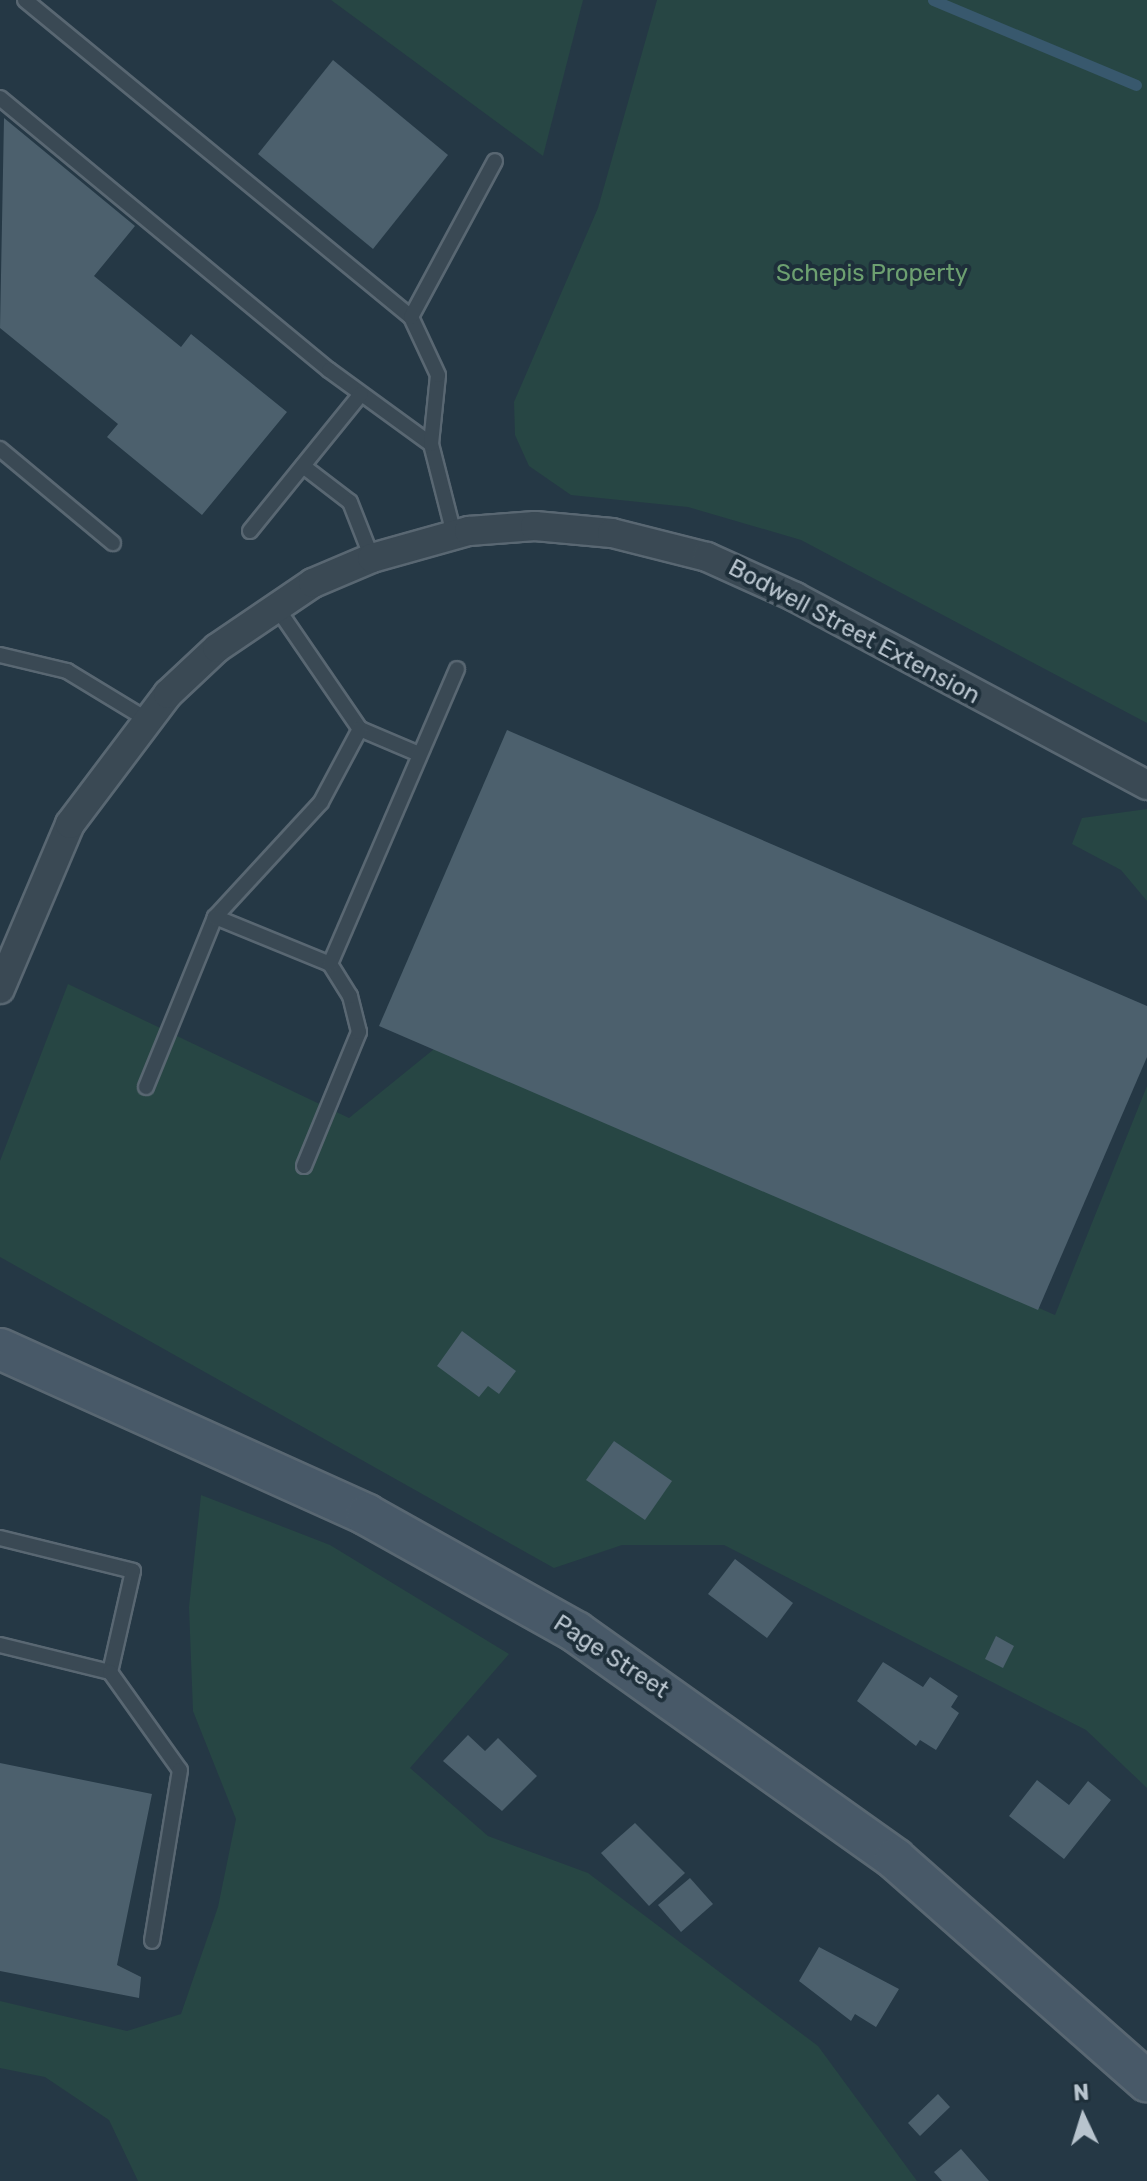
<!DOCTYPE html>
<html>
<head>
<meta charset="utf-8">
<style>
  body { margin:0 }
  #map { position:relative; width:1147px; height:2181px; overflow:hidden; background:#253845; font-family:Rubik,sans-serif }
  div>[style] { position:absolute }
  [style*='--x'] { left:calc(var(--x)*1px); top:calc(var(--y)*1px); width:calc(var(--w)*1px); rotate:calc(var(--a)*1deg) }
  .green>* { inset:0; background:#274644 }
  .stream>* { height:11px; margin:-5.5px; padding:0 5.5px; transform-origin:5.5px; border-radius:5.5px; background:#38586d }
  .building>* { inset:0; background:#4c606d }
  .roads { filter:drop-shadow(2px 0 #596772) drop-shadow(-2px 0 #596772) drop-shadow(0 2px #596772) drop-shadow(0 -2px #596772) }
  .lane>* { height:14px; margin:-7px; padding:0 7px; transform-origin:7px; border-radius:7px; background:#3a4954 }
  .street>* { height:28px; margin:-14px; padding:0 14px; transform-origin:14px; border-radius:14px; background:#3a4954 }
  .secondary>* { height:40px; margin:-20px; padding:0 20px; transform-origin:20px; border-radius:20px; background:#485968 }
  span { translate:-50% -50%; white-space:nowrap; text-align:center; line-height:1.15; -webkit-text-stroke:8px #1e2f3a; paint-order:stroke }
  .park-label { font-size:24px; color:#6da070 }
  .street-label { font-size:24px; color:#b8c4ce }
  .north { position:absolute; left:1043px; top:2077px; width:80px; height:80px; -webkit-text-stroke:6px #1e2f3a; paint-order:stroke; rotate:356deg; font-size:22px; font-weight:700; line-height:32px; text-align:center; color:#b8c4ce }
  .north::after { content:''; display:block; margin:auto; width:28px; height:36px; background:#b8c4ce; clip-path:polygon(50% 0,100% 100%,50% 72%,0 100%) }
</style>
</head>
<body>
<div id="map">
  <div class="green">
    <div style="clip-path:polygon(331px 0,583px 0,543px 156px)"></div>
    <div style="clip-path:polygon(657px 0,1147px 0,1147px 723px,801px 540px,688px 507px,571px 495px,529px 466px,515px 435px,514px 402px,598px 208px)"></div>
    <div style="clip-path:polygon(1147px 809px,1147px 901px,1121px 870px,1072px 844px,1082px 818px)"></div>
    <div style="clip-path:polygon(68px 984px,349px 1118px,439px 1045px,1055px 1315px,1147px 1086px,1147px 1788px,1086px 1730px,724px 1545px,622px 1545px,554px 1568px,0 1257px,0 1161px)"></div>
    <div style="clip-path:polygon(201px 1495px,330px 1545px,509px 1654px,410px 1768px,488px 1836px,588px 1873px,818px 2046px,917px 2181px,138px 2181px,109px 2120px,45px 2077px,0 2068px,0 2001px,127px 2031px,181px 2014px,218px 1907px,236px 1819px,193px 1711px,189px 1607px)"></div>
  </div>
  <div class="stream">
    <div style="--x:933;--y:0;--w:220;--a:22.7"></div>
  </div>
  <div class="building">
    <div style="clip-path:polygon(333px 60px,448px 155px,373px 249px,258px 154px)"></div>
    <div style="clip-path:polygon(4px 118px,135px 226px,94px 276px,181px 347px,191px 334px,287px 412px,202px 515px,107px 437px,118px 424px,0 328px)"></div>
    <div style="clip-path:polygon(507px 730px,1147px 1006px,1147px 1057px,1038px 1310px,379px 1026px)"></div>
    <div style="clip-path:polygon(462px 1331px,516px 1371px,499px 1394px,488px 1386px,479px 1397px,437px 1366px)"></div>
    <div style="clip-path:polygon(614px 1441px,672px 1481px,645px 1520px,586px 1480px)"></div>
    <div style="clip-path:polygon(735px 1559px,793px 1603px,767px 1638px,708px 1594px)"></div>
    <div style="clip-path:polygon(996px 1636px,1014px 1646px,1003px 1668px,985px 1659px)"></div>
    <div style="clip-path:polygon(883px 1662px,923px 1687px,930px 1677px,958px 1696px,951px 1707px,959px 1713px,936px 1750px,920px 1740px,916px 1746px,857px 1701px)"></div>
    <div style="clip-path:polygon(468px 1735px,485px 1751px,498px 1738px,537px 1776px,502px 1811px,443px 1761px)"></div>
    <div style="clip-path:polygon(0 1763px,152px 1794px,117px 1965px,141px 1977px,139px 1998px,0 1971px)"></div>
    <div style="clip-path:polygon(1037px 1780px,1069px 1805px,1088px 1781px,1111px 1800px,1064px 1859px,1009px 1816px)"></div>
    <div style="clip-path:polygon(635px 1823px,685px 1873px,649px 1906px,601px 1853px)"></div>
    <div style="clip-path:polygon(690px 1878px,713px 1904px,681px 1932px,658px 1905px)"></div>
    <div style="clip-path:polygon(819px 1947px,899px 1989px,876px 2027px,855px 2014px,851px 2021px,799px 1981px)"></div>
    <div style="clip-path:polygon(938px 2094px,950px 2107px,920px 2136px,908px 2123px)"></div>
    <div style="clip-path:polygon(961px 2149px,989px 2181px,942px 2181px,934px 2172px)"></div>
  </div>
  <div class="roads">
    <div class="lane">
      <div style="--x:25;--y:0;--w:499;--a:39.4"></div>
      <div style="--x:0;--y:98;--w:427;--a:39.6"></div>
      <div style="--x:329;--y:370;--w:126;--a:36"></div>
      <div style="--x:431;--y:444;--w:93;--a:75.7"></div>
      <div style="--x:431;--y:444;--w:69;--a:-84.2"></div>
      <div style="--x:438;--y:375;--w:64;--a:-115"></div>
      <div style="--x:411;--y:317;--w:177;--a:-61.7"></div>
      <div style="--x:0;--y:449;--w:147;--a:39.8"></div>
      <div style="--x:303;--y:466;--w:59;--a:37.5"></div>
      <div style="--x:350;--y:502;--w:60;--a:68.6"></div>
      <div style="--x:250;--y:531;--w:176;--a:-51"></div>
      <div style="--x:275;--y:605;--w:150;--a:55.6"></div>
      <div style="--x:360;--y:729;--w:64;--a:23"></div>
      <div style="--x:0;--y:655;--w:69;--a:13.4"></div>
      <div style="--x:67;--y:671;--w:92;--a:31.3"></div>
      <div style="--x:215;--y:917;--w:156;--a:-47.3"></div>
      <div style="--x:321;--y:802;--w:83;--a:-61.9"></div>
      <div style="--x:146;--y:1087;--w:183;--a:-67.9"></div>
      <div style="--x:215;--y:917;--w:124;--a:22.2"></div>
      <div style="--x:304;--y:1166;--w:145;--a:-67.7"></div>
      <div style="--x:359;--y:1032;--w:37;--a:-104"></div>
      <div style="--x:350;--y:996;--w:38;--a:-122"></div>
      <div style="--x:330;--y:964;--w:321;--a:-66.7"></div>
      <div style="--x:0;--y:1538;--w:137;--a:13.9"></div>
      <div style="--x:133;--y:1571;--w:104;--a:102.8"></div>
      <div style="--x:0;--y:1645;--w:113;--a:13.8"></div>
      <div style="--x:110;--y:1672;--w:120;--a:54.5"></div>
      <div style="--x:180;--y:1770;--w:173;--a:99.3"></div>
    </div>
    <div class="street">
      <div style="--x:0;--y:989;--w:179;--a:-67"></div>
      <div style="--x:70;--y:824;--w:163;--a:-53"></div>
      <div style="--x:168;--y:694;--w:67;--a:-43.2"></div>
      <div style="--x:217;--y:648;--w:116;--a:-34.1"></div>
      <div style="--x:313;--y:583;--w:64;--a:-23"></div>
      <div style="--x:372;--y:558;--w:101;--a:-15.6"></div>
      <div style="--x:469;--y:531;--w:66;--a:-4.3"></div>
      <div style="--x:535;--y:526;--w:77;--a:5.2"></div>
      <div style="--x:612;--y:533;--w:98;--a:14.2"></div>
      <div style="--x:707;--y:557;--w:97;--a:24.4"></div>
      <div style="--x:795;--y:597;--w:399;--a:28.1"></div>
    </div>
    <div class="secondary">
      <div style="--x:0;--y:1349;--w:403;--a:24.3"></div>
      <div style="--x:367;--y:1515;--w:240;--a:29.2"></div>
      <div style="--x:576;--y:1632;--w:392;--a:35.4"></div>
      <div style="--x:895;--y:1859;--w:336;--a:41.4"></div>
    </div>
  </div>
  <div class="park-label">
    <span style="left:872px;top:274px">Schepis Property</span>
  </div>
  <div class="street-label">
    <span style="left:854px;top:632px;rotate:28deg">Bodwell Street Extension</span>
    <span style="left:611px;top:1657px;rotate:33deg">Page Street</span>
  </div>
  <div class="north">N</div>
</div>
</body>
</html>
